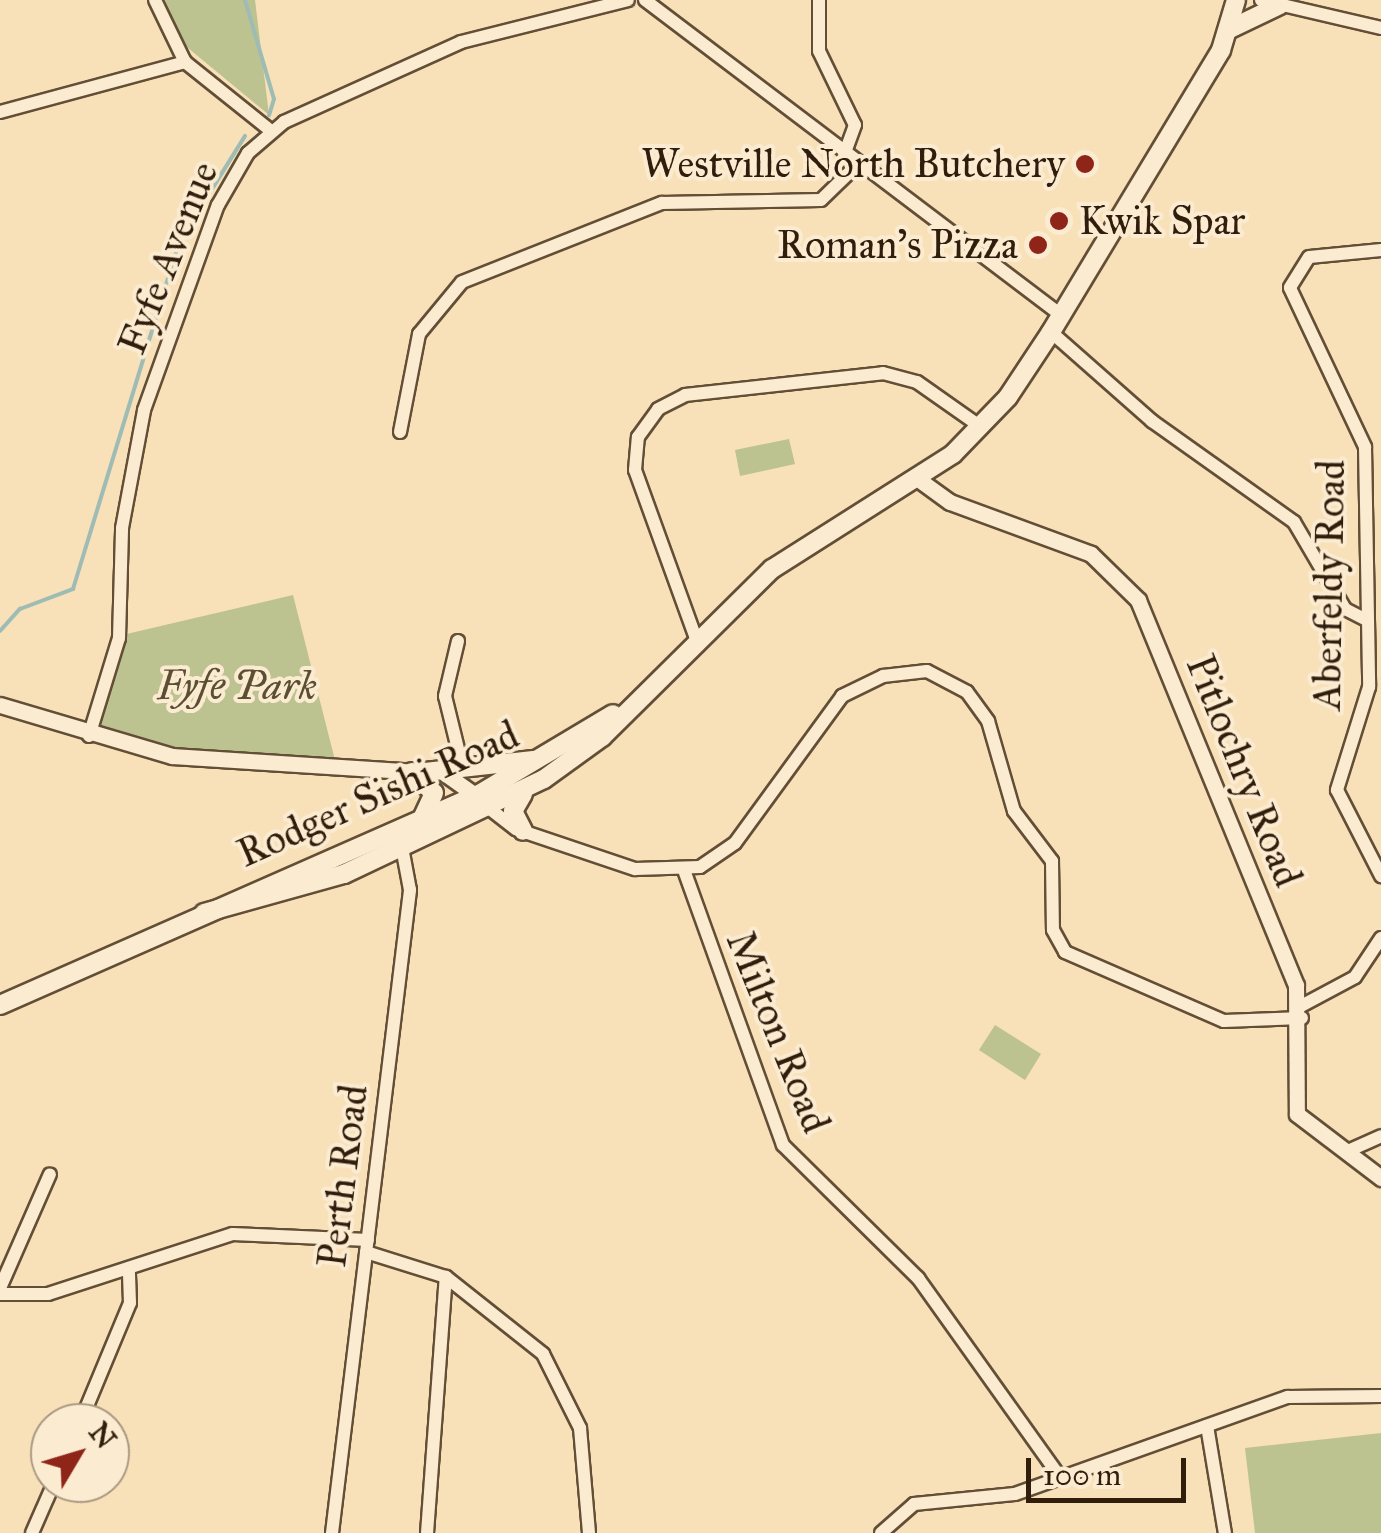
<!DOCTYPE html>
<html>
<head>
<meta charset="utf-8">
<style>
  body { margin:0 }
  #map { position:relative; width:1381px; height:1533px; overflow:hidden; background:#f8e0b8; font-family:"IM FELL Great Primer",serif }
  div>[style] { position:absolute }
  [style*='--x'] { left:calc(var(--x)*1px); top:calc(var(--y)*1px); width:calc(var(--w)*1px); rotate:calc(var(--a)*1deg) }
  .green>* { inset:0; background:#bcc290 }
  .stream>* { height:4px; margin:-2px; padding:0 2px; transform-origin:2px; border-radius:2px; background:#9ebcb4 }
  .roads { filter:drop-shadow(2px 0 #634e36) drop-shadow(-2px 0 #634e36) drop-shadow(0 2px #634e36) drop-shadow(0 -2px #634e36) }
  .minor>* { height:12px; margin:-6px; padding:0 6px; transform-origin:6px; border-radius:6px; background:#faebd1 }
  .tertiary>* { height:15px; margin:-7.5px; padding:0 7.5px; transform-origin:7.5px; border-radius:7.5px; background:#faebd1 }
  .secondary>* { height:18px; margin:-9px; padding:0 9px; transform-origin:9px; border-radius:9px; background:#faebd1 }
  .dots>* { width:28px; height:28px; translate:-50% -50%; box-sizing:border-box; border:5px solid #faebd1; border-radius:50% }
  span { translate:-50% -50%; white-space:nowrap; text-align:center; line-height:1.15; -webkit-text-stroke:8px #faebd1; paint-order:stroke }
  .poi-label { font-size:40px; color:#311d0b }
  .right { translate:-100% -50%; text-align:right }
  .left { translate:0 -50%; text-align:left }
  .street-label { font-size:40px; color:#311d0b }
  .park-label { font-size:40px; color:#5b4f33; font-style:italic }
  .north { position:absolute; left:30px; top:1403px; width:100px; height:100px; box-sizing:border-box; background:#faebd1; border:2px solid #aa9982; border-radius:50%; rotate:52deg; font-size:28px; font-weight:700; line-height:40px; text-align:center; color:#311d0b }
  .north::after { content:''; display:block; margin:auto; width:35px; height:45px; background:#8f2418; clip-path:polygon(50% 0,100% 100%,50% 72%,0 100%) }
  .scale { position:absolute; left:1026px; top:1458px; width:160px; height:45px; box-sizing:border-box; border:5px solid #311d0b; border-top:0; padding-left:12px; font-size:30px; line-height:35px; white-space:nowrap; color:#311d0b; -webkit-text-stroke:8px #faebd1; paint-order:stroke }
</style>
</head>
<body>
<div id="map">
  <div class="green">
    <div style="clip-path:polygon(165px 0,255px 0,269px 115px,176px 38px)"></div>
    <div style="clip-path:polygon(789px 439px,795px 464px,740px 476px,735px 450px)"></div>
    <div style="clip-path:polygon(293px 595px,337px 768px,212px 761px,88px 735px,118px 636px)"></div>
    <div style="clip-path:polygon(995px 1025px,1041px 1054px,1025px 1080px,979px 1050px)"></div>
    <div style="clip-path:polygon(1381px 1433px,1381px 1533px,1255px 1533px,1245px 1448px)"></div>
  </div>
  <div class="stream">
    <div style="--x:245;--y:0;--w:103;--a:73.7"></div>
    <div style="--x:274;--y:99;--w:17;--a:107"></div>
    <div style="--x:0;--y:631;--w:30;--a:-48"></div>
    <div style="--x:20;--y:609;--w:57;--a:-20.7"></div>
    <div style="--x:73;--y:589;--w:363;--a:-73"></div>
    <div style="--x:179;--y:242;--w:125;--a:-58.1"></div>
  </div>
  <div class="roads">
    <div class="minor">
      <div style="--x:155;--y:0;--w:69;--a:64.2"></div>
      <div style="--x:185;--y:62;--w:109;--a:38.7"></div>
      <div style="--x:645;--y:0;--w:522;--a:37.13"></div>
      <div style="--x:819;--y:0;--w:51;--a:90"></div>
      <div style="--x:819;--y:51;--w:82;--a:64.1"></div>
      <div style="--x:855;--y:125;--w:32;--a:110"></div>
      <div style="--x:1261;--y:0;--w:123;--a:13.1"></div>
      <div style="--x:0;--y:112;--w:192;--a:-15.1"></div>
      <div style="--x:1381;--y:250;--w:72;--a:174.4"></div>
      <div style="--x:1309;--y:257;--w:36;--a:122"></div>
      <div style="--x:1290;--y:288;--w:176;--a:64.7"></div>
      <div style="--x:1365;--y:447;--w:240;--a:89"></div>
      <div style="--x:1369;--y:687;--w:108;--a:107.3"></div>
      <div style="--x:1337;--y:790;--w:97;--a:62.9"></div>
      <div style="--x:1051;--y:332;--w:135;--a:41.4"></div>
      <div style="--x:1152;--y:421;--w:174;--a:35.4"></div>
      <div style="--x:1294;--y:522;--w:101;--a:59.6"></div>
      <div style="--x:1345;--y:609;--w:22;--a:27"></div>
      <div style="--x:400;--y:432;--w:100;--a:-79"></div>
      <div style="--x:419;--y:334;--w:67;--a:-50.4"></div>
      <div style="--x:462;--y:282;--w:215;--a:-21.6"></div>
      <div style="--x:662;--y:203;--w:159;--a:-1.1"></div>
      <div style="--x:821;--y:200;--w:49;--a:-44.2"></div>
      <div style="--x:458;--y:641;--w:57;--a:103.3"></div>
      <div style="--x:445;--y:696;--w:71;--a:76.2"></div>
      <div style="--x:698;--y:644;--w:185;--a:-109.9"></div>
      <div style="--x:635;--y:470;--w:33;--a:-85"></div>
      <div style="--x:638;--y:437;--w:34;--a:-54"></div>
      <div style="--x:658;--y:409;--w:30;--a:-27"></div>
      <div style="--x:685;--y:395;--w:199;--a:-6.3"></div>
      <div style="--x:883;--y:373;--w:35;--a:15"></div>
      <div style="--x:917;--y:382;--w:78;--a:35.1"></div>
      <div style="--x:89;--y:736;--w:102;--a:-73"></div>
      <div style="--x:119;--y:638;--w:110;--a:-88.4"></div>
      <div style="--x:122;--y:528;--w:120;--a:-79.4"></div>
      <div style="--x:144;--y:410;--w:218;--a:-70.2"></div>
      <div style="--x:218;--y:205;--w:60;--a:-60"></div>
      <div style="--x:248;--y:153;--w:48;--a:-40.7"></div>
      <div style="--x:284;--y:122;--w:194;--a:-24.3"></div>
      <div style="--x:461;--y:42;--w:172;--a:-14.1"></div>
      <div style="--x:490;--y:809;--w:33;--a:38"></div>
      <div style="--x:516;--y:829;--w:126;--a:18.6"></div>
      <div style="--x:635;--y:869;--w:65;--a:-1.8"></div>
      <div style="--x:700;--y:867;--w:42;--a:-34.4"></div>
      <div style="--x:735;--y:843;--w:182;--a:-53.9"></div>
      <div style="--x:842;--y:696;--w:46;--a:-26"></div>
      <div style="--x:883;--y:676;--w:44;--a:-6.5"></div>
      <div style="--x:927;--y:671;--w:45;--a:27.7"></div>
      <div style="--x:967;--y:692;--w:36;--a:54"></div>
      <div style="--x:988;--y:721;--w:94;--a:73.9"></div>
      <div style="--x:1014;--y:811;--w:63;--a:52.8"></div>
      <div style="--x:1052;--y:861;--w:69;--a:89.2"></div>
      <div style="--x:1053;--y:930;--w:25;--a:61"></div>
      <div style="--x:1065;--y:952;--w:173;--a:23.5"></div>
      <div style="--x:1224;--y:1021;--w:78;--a:-2.2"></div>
      <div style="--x:684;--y:870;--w:292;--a:70.2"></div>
      <div style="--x:783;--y:1145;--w:190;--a:44.6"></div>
      <div style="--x:918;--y:1278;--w:248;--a:54.5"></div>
      <div style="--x:1301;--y:1006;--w:61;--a:-28.2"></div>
      <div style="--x:1355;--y:977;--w:47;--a:-56.3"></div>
      <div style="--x:1350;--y:1150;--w:34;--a:-24"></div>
      <div style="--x:366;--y:1252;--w:84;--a:17.4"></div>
      <div style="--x:446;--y:1277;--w:124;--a:38.4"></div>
      <div style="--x:543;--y:1354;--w:83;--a:63.4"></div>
      <div style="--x:580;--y:1428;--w:105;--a:85.1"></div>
      <div style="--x:0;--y:1288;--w:124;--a:-66.3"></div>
      <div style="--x:0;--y:1294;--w:48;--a:0"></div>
      <div style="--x:48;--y:1294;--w:194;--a:-18"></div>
      <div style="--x:233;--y:1234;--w:135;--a:2.5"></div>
      <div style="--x:80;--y:1423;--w:130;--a:-67.4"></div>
      <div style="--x:130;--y:1303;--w:35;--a:-92"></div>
      <div style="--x:1207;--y:1426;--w:109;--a:80.5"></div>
      <div style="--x:32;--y:1533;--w:55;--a:-66.3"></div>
      <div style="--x:332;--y:1533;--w:648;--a:-83.08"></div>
      <div style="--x:410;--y:890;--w:49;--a:-100.6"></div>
      <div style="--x:427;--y:1533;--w:257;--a:-85.8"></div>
      <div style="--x:881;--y:1533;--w:44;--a:-41.3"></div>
      <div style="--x:914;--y:1504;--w:101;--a:-5.7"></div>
      <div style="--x:1015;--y:1494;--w:290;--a:-19.6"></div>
      <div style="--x:1288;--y:1397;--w:93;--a:-0.6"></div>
    </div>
    <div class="tertiary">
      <div style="--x:918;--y:479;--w:39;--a:36"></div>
      <div style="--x:950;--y:502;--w:150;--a:20.2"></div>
      <div style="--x:1091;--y:554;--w:66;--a:44.4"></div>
      <div style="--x:1138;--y:600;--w:416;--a:67.7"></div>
      <div style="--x:1296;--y:985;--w:129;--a:89.6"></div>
      <div style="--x:1297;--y:1114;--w:106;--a:37.3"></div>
      <div style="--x:0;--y:705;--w:179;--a:16.5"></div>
      <div style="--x:172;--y:756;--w:250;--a:3.7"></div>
      <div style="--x:444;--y:773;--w:50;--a:35.3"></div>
    </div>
    <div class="secondary">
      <div style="--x:1230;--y:29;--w:55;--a:-25.6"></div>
      <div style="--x:412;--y:772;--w:30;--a:44"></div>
      <div style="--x:434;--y:793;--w:26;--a:115"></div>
      <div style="--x:425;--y:772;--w:109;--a:-6.3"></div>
      <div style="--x:523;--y:794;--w:20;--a:120"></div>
      <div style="--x:513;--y:811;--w:22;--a:63"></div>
      <div style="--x:204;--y:913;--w:145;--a:-15.6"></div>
      <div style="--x:344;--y:874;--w:221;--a:-25.4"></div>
      <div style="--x:544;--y:779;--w:72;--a:-35.9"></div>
      <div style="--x:602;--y:737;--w:239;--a:-44.7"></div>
      <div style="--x:772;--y:569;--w:214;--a:-32.4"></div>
      <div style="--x:953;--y:454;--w:79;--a:-46"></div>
      <div style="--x:1008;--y:397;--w:78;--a:-56.5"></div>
      <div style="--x:1051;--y:332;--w:329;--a:-58.9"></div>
      <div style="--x:1221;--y:50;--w:52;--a:-73.3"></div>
      <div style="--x:0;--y:1005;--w:523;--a:-23.77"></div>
      <div style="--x:479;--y:794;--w:156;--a:-30.8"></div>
    </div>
  </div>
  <div class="dots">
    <div style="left:1085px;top:164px;background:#8f2418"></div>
    <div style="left:1059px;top:221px;background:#8f2418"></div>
    <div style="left:1038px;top:245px;background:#8f2418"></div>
  </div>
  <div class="poi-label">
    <span class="right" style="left:1065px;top:164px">Westville North Butchery</span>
    <span class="left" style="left:1079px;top:221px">Kwik Spar</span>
    <span class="right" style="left:1018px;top:245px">Roman's Pizza</span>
  </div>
  <div class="street-label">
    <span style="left:168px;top:258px;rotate:-68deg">Fyfe Avenue</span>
    <span style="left:1329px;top:585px;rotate:-89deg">Aberfeldy Road</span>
    <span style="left:1244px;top:771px;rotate:68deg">Pitlochry Road</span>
    <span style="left:378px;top:794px;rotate:-24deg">Rodger Sishi Road</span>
    <span style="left:778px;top:1032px;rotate:68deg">Milton Road</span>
    <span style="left:343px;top:1176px;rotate:-83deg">Perth Road</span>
  </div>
  <div class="park-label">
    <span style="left:237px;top:686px">Fyfe Park</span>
  </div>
  <div class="north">N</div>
  <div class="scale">100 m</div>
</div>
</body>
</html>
